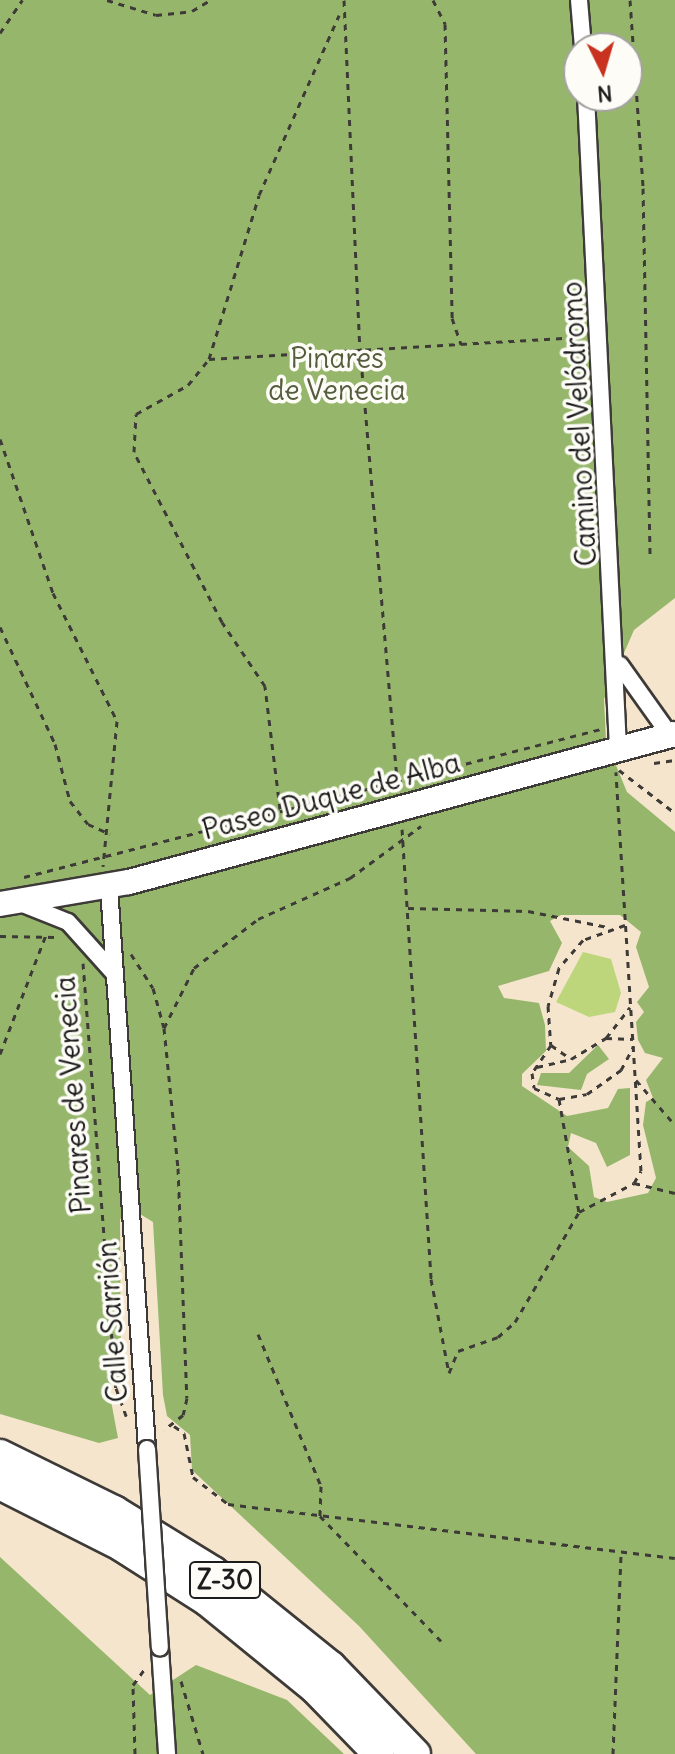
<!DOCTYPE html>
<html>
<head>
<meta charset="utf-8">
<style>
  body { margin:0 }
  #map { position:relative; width:675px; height:1754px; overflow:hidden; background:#f5e5cd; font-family:Delius,sans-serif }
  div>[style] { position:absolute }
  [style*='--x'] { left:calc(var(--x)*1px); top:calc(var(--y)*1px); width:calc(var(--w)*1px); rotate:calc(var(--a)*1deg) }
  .green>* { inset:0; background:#bdd67b }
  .forest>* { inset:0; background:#96b76b }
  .path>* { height:3px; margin-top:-1.5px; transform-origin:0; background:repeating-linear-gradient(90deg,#3d3a37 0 6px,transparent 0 12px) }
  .roads { filter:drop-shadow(2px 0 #3d3a37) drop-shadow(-2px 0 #3d3a37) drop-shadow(0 2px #3d3a37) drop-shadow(0 -2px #3d3a37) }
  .street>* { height:16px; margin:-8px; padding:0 8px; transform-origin:8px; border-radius:8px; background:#fff }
  .secondary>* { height:24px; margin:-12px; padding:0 12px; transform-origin:12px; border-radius:12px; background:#fff }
  .highway>* { height:30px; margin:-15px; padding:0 15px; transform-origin:15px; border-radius:15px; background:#fff }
  .bridges { filter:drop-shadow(2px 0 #3d3a37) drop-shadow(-2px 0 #3d3a37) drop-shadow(0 2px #3d3a37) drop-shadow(0 -2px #3d3a37) }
  .street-bridge>* { height:16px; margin:-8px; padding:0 8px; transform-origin:8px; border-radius:8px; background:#fff }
  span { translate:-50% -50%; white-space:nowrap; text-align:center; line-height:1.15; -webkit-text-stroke:7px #fdfcf7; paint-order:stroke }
  .shield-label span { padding:2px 6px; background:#fdfcf7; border:2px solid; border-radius:6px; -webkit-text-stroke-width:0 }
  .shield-label { font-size:26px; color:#1c1c1c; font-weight:700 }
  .park-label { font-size:28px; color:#545d3d }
  .street-label { font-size:28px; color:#1c1c1c }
  .north { position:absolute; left:563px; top:32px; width:80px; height:80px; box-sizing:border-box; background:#fdfcf7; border:2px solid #a3a29f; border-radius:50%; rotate:175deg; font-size:22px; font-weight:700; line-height:32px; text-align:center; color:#1c1c1c }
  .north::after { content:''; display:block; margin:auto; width:28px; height:36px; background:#c8321e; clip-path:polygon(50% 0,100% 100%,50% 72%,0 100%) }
</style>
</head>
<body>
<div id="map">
  <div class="green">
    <div style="clip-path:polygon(583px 952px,611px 959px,621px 993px,615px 1012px,589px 1017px,556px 1002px)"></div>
  </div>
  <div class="forest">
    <div style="clip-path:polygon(evenodd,0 0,675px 0,675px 598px,634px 630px,604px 699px,606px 741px,627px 792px,675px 832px,675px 1754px,476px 1754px,359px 1626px,192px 1470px,190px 1435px,167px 1416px,163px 1395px,153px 1222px,135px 1211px,120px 1219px,121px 1382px,108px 1385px,118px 1438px,99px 1443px,0 1414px,0 0,579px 48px,627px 48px,627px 96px,579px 96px,579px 48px,0 0,561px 915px,620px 915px,641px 932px,636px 947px,649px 987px,637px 1002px,644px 1012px,636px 1022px,638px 1040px,645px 1053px,663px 1058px,646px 1080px,653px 1098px,646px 1102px,643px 1125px,656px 1178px,648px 1193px,607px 1202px,594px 1197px,589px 1166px,568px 1147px,571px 1133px,596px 1143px,607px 1167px,630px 1155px,630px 1088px,618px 1089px,608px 1108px,567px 1116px,522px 1086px,522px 1074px,546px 1051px,545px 1025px,539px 1003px,504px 998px,498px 986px,549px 971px,562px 943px,550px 921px,561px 915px)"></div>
    <div style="clip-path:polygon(598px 1045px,609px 1059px,587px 1074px,581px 1090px,537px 1085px,541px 1073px,569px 1073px)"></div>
    <div style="clip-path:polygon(0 1557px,150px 1695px,196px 1665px,287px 1700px,344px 1754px,0 1754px)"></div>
  </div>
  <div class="path">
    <div style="--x:107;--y:0;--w:51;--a:17"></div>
    <div style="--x:156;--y:15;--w:36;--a:-6"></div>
    <div style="--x:192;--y:11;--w:21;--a:-31"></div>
    <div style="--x:344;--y:0;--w:348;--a:87.4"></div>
    <div style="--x:360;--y:348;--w:443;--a:85.1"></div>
    <div style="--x:433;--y:0;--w:27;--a:63"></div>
    <div style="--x:445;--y:24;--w:294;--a:88.6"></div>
    <div style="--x:452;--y:318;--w:28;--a:71"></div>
    <div style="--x:630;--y:0;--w:188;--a:86"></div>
    <div style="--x:643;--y:188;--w:371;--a:88.9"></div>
    <div style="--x:0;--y:33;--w:40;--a:-56"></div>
    <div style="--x:209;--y:359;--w:372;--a:-3.4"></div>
    <div style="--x:0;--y:439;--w:163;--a:71"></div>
    <div style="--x:53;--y:593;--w:143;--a:63.4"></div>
    <div style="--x:117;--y:721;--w:146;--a:95.5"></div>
    <div style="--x:0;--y:627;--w:129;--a:64.8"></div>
    <div style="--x:55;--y:744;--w:59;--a:75.3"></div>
    <div style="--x:70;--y:801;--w:29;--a:52"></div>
    <div style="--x:88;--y:824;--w:24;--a:24"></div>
    <div style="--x:654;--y:763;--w:21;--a:-8"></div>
    <div style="--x:619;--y:770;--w:71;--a:37.5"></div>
    <div style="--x:280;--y:809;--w:124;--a:-97"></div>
    <div style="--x:265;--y:686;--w:77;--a:-123.9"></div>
    <div style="--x:222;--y:622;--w:191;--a:-117.4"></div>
    <div style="--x:134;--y:452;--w:38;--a:-87"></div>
    <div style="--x:136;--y:414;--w:60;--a:-29.1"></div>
    <div style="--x:188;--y:385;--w:33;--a:-51"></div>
    <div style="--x:209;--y:359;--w:171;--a:-73"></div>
    <div style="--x:259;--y:195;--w:197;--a:-66"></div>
    <div style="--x:402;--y:829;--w:451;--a:86.3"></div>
    <div style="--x:431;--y:1279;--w:96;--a:79.2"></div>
    <div style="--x:24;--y:877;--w:596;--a:-14.39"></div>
    <div style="--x:408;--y:908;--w:120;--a:1.4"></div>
    <div style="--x:528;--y:911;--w:81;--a:11.4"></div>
    <div style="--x:625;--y:925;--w:45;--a:160.3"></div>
    <div style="--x:583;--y:940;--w:37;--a:131"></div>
    <div style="--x:559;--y:968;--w:40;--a:106"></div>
    <div style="--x:548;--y:1006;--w:39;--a:86"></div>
    <div style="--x:551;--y:1045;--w:34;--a:124"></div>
    <div style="--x:532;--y:1073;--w:15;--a:82"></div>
    <div style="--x:534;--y:1088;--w:27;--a:24"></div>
    <div style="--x:559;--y:1099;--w:28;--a:-10"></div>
    <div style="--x:587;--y:1094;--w:42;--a:-35.2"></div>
    <div style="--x:621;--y:1070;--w:27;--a:-62"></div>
    <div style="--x:0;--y:936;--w:56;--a:1"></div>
    <div style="--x:131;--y:954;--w:40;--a:57.1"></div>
    <div style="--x:153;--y:988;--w:41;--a:74.6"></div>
    <div style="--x:164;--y:1028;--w:141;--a:84.3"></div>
    <div style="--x:178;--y:1168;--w:230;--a:87.8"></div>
    <div style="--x:187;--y:1398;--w:17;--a:103"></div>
    <div style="--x:183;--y:1415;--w:24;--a:142"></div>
    <div style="--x:83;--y:963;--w:426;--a:85.6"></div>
    <div style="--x:116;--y:1388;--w:30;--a:70"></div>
    <div style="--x:164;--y:1028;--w:67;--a:-63.4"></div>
    <div style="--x:194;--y:968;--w:81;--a:-37.4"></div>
    <div style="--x:258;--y:919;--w:101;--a:-24"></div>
    <div style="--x:350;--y:878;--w:88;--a:-36.2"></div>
    <div style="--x:606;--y:1038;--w:27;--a:2"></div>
    <div style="--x:551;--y:1045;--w:24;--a:35"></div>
    <div style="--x:571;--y:1059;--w:41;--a:-31"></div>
    <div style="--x:606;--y:1038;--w:39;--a:-52"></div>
    <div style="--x:0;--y:1054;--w:128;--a:-68.9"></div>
    <div style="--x:537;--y:1067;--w:35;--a:-13"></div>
    <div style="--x:636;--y:1080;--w:60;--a:49.1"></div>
    <div style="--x:559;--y:1099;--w:115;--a:80"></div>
    <div style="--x:634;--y:1183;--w:42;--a:13.7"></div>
    <div style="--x:258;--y:1334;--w:165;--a:67.5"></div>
    <div style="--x:321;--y:1486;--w:30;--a:92"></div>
    <div style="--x:320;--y:1516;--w:174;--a:45.9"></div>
    <div style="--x:449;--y:1373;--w:24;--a:-68"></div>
    <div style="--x:458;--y:1351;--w:42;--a:-19.3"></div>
    <div style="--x:498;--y:1337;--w:23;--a:-41"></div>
    <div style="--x:515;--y:1322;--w:127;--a:-59.8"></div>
    <div style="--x:579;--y:1212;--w:62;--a:-27.8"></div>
    <div style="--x:634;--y:1183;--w:14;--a:-60"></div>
    <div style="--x:641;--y:1171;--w:400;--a:-93.6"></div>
    <div style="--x:174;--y:1426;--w:12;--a:35"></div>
    <div style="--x:184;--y:1433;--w:45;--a:78.4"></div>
    <div style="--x:193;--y:1477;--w:44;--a:37.6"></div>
    <div style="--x:228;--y:1504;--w:450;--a:6.9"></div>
    <div style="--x:181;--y:1681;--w:76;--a:73.2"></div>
    <div style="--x:135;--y:1754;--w:69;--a:-91.7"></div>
    <div style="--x:133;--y:1685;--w:19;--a:-54"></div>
    <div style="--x:613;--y:1754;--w:202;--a:-87.7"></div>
  </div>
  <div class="roads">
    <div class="street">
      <div style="--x:579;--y:0;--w:48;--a:85.2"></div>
      <div style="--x:586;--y:96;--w:653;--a:87.19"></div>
      <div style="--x:620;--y:665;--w:86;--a:54.5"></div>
      <div style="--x:109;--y:887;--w:563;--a:86.13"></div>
      <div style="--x:23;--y:904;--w:48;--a:21.8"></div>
      <div style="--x:68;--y:922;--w:67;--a:48"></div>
      <div style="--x:160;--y:1648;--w:106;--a:86.2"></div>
    </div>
    <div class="secondary">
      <div style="--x:0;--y:904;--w:131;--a:-9.7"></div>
      <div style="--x:129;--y:882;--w:566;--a:-15.17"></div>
    </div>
    <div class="highway">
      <div style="--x:0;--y:1455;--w:127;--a:26.2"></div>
      <div style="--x:114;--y:1511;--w:116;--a:31.6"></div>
      <div style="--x:213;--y:1572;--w:151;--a:38.8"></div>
      <div style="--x:331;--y:1667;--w:121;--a:46"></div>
      <div style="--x:0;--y:1484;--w:137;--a:26.9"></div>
      <div style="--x:122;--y:1546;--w:102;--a:32.6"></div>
      <div style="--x:208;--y:1601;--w:138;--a:39.1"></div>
      <div style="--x:315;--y:1688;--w:92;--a:45.9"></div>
    </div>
  </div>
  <div class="bridges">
    <div class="street-bridge">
      <div style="--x:147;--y:1449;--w:199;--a:86.3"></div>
    </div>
  </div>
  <div class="shield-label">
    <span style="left:225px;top:1580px">Z-30</span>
  </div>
  <div class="park-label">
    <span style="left:337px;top:374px">Pinares<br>de Venecia</span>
  </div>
  <div class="street-label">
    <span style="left:579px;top:424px;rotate:-93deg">Camino del Velódromo</span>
    <span style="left:331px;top:796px;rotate:-15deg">Paseo Duque de Alba</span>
    <span style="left:73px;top:1095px;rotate:-94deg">Pinares de Venecia</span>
    <span style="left:112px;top:1322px;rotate:-94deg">Calle Sarrión</span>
  </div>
  <div class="north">N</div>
</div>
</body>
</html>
